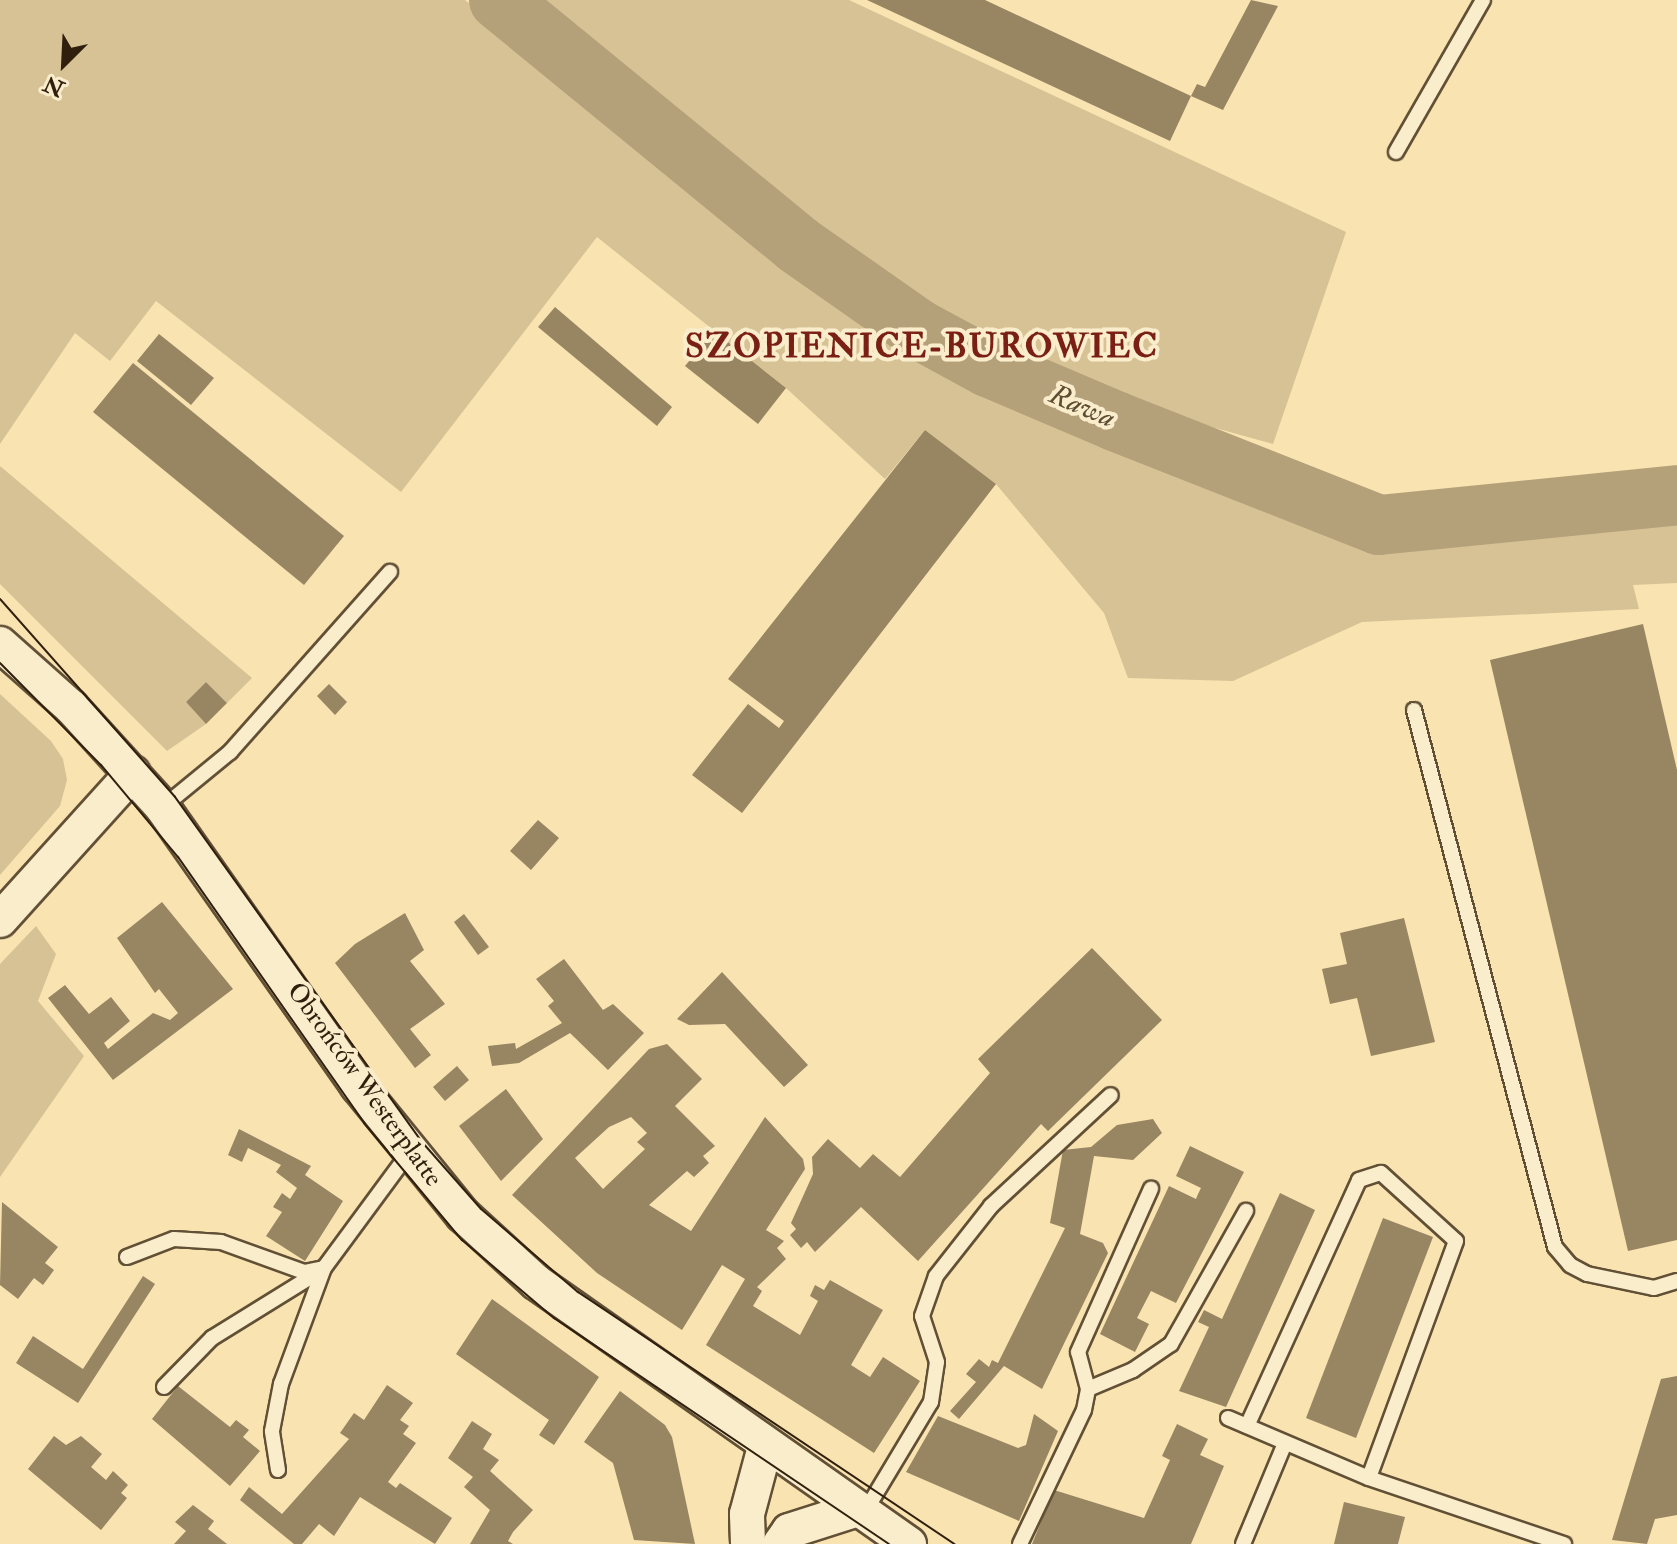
<!DOCTYPE html>
<html>
<head>
<meta charset="utf-8">
<style>
  body { margin:0 }
  #map { position:relative; width:1677px; height:1544px; overflow:hidden; background:#f8e3b1; font-family:"IM FELL Double Pica",serif }
  div>[style] { position:absolute }
  [style*='--x'] { left:calc(var(--x)*1px); top:calc(var(--y)*1px); width:calc(var(--w)*1px); rotate:calc(var(--a)*1deg) }
  .green>* { inset:0; background:#d6c295 }
  .river>* { height:60px; margin:-30px; padding:0 30px; transform-origin:30px; border-radius:30px; background:#b4a079 }
  .building>* { inset:0; background:#988562 }
  .roads { filter:drop-shadow(2px 0 #625036) drop-shadow(-2px 0 #625036) drop-shadow(0 2px #625036) drop-shadow(0 -2px #625036) }
  .service>* { height:14px; margin:-7px; padding:0 7px; transform-origin:7px; border-radius:7px; background:#faedcc }
  .tertiary>* { height:34px; margin:-17px; padding:0 17px; transform-origin:17px; border-radius:17px; background:#faedcc }
  .tram>* { height:2px; margin:-1px; padding:0 1px; transform-origin:1px; border-radius:1px; background:#301f0d }
  span { translate:-50% -50%; white-space:nowrap; text-align:center; line-height:1.15; -webkit-text-stroke:8px #faedcc; paint-order:stroke }
  .street-label { font-size:26px; color:#301f0d }
  .water-label { font-size:28px; color:#5e4c33; font-style:italic }
  .district-label { font-size:34px; color:#7a1f14; font-weight:700; letter-spacing:2px }
  .north { position:absolute; left:24px; top:24px; width:80px; height:80px; -webkit-text-stroke:6px #faedcc; paint-order:stroke; rotate:204deg; font-size:22px; font-weight:700; line-height:32px; text-align:center; color:#301f0d }
  .north::after { content:''; display:block; margin:auto; width:28px; height:36px; background:#301f0d; clip-path:polygon(50% 0,100% 100%,50% 72%,0 100%) }
</style>
</head>
<body>
<div id="map">
  <div class="green">
    <div style="clip-path:polygon(0 0,465px 0,901px 354px,960px 383px,1374px 542px,1677px 516px,1677px 583px,1633px 585px,1639px 609px,1362px 622px,1233px 681px,1128px 678px,1104px 613px,996px 484px,925px 430px,885px 479px,786px 388px,597px 237px,401px 492px,156px 301px,110px 361px,75px 333px,0 444px)"></div>
    <div style="clip-path:polygon(541px 0,849px 0,1346px 232px,1273px 444px,1129px 404px,957px 329px,868px 271px)"></div>
    <div style="clip-path:polygon(0 466px,252px 678px,227px 703px,206px 682px,186px 702px,206px 724px,167px 751px,0 584px)"></div>
    <div style="clip-path:polygon(0 694px,51px 741px,63px 759px,67px 780px,60px 806px,0 875px)"></div>
    <div style="clip-path:polygon(36px 926px,56px 954px,38px 1001px,84px 1056px,0 1177px,0 964px)"></div>
  </div>
  <div class="river">
    <div style="--x:499;--y:0;--w:387;--a:39.3"></div>
    <div style="--x:798;--y:245;--w:146;--a:35"></div>
    <div style="--x:918;--y:329;--w:80;--a:28.5"></div>
    <div style="--x:988;--y:367;--w:138;--a:23"></div>
    <div style="--x:1115;--y:421;--w:284;--a:21.5"></div>
    <div style="--x:1379;--y:525;--w:300;--a:-5.7"></div>
  </div>
  <div class="building">
    <div style="clip-path:polygon(867px 0,985px 0,1191px 96px,1197px 84px,1205px 87px,1251px 0,1278px 6px,1223px 110px,1191px 96px,1170px 141px)"></div>
    <div style="clip-path:polygon(555px 307px,672px 407px,657px 426px,538px 327px)"></div>
    <div style="clip-path:polygon(714px 331px,786px 388px,758px 424px,685px 366px)"></div>
    <div style="clip-path:polygon(159px 334px,214px 378px,191px 405px,137px 361px)"></div>
    <div style="clip-path:polygon(133px 363px,344px 536px,304px 585px,93px 412px)"></div>
    <div style="clip-path:polygon(925px 430px,996px 484px,742px 813px,692px 775px,748px 704px,779px 728px,784px 721px,728px 679px)"></div>
    <div style="clip-path:polygon(1643px 624px,1677px 770px,1677px 1240px,1628px 1251px,1490px 660px)"></div>
    <div style="clip-path:polygon(206px 682px,227px 703px,206px 724px,186px 702px)"></div>
    <div style="clip-path:polygon(329px 684px,347px 702px,335px 715px,317px 696px)"></div>
    <div style="clip-path:polygon(538px 820px,559px 838px,531px 870px,510px 851px)"></div>
    <div style="clip-path:polygon(162px 902px,233px 989px,113px 1080px,48px 998px,65px 985px,89px 1014px,111px 997px,130px 1021px,104px 1043px,108px 1049px,153px 1013px,170px 1020px,178px 1013px,159px 989px,155px 993px,117px 938px)"></div>
    <div style="clip-path:polygon(405px 913px,424px 950px,410px 961px,445px 1004px,410px 1029px,431px 1055px,415px 1068px,335px 963px,355px 944px)"></div>
    <div style="clip-path:polygon(464px 914px,489px 947px,478px 955px,454px 922px)"></div>
    <div style="clip-path:polygon(1404px 918px,1435px 1042px,1371px 1056px,1357px 998px,1330px 1004px,1322px 969px,1347px 964px,1340px 933px)"></div>
    <div style="clip-path:polygon(1092px 948px,1162px 1020px,1048px 1131px,1041px 1124px,918px 1261px,861px 1207px,815px 1252px,807px 1242px,801px 1248px,790px 1235px,796px 1229px,791px 1223px,813px 1174px,812px 1157px,828px 1139px,860px 1168px,873px 1154px,900px 1177px,990px 1073px,978px 1059px)"></div>
    <div style="clip-path:polygon(564px 959px,603px 1010px,613px 1004px,644px 1033px,608px 1070px,570px 1033px,519px 1063px,492px 1066px,488px 1046px,515px 1043px,516px 1049px,562px 1023px,548px 1006px,554px 1001px,536px 979px)"></div>
    <div style="clip-path:polygon(722px 972px,808px 1065px,784px 1087px,725px 1024px,689px 1025px,677px 1019px)"></div>
    <div style="clip-path:polygon(evenodd,667px 1044px,702px 1079px,675px 1106px,715px 1146px,703px 1156px,709px 1163px,694px 1177px,687px 1171px,649px 1205px,691px 1231px,765px 1117px,803px 1159px,805px 1169px,766px 1230px,784px 1241px,777px 1248px,786px 1259px,757px 1287px,762px 1291px,753px 1306px,800px 1335px,818px 1301px,810px 1296px,815px 1285px,824px 1290px,830px 1280px,883px 1310px,851px 1365px,870px 1377px,883px 1357px,920px 1381px,874px 1453px,706px 1345px,745px 1279px,722px 1265px,682px 1330px,597px 1273px,512px 1195px,649px 1049px,667px 1044px,631px 1117px,647px 1133px,637px 1142px,645px 1149px,603px 1189px,575px 1158px,609px 1127px,631px 1117px)"></div>
    <div style="clip-path:polygon(457px 1066px,469px 1080px,445px 1101px,433px 1087px)"></div>
    <div style="clip-path:polygon(506px 1089px,543px 1139px,501px 1181px,459px 1126px)"></div>
    <div style="clip-path:polygon(1153px 1119px,1162px 1133px,1133px 1160px,1094px 1156px,1080px 1234px,1103px 1243px,1108px 1253px,1042px 1389px,1004px 1366px,959px 1419px,950px 1411px,976px 1382px,966px 1374px,979px 1359px,989px 1367px,992px 1360px,998px 1363px,1065px 1228px,1050px 1223px,1063px 1150px,1091px 1147px,1117px 1125px)"></div>
    <div style="clip-path:polygon(239px 1129px,311px 1166px,305px 1175px,343px 1201px,305px 1261px,266px 1236px,282px 1212px,273px 1207px,282px 1193px,290px 1199px,297px 1188px,276px 1172px,281px 1165px,248px 1148px,242px 1162px,228px 1155px)"></div>
    <div style="clip-path:polygon(1190px 1146px,1244px 1172px,1176px 1303px,1151px 1291px,1137px 1318px,1149px 1324px,1135px 1352px,1100px 1334px,1169px 1186px,1196px 1199px,1198px 1194px,1201px 1188px,1176px 1176px)"></div>
    <div style="clip-path:polygon(1280px 1193px,1315px 1210px,1226px 1407px,1179px 1391px,1209px 1327px,1198px 1322px,1204px 1310px,1222px 1319px)"></div>
    <div style="clip-path:polygon(2px 1202px,58px 1247px,45px 1263px,54px 1270px,43px 1285px,34px 1278px,18px 1299px,0 1285px)"></div>
    <div style="clip-path:polygon(1383px 1218px,1433px 1237px,1356px 1438px,1306px 1418px)"></div>
    <div style="clip-path:polygon(143px 1276px,155px 1284px,78px 1403px,16px 1363px,33px 1336px,83px 1369px)"></div>
    <div style="clip-path:polygon(492px 1299px,599px 1377px,554px 1445px,539px 1435px,549px 1420px,456px 1354px)"></div>
    <div style="clip-path:polygon(1677px 1376px,1677px 1515px,1655px 1519px,1647px 1544px,1612px 1540px,1661px 1379px)"></div>
    <div style="clip-path:polygon(387px 1385px,413px 1403px,400px 1420px,409px 1426px,403px 1434px,416px 1443px,388px 1482px,396px 1488px,400px 1483px,452px 1518px,435px 1544px,360px 1497px,334px 1536px,319px 1524px,302px 1544px,294px 1544px,240px 1500px,249px 1487px,282px 1514px,349px 1439px,340px 1433px,354px 1413px,364px 1420px)"></div>
    <div style="clip-path:polygon(178px 1386px,230px 1427px,236px 1420px,249px 1430px,243px 1437px,260px 1451px,230px 1486px,152px 1419px)"></div>
    <div style="clip-path:polygon(620px 1391px,665px 1425px,672px 1437px,695px 1544px,634px 1540px,613px 1463px,584px 1442px)"></div>
    <div style="clip-path:polygon(1034px 1414px,1058px 1431px,1019px 1521px,906px 1472px,938px 1416px,1018px 1448px,1026px 1445px)"></div>
    <div style="clip-path:polygon(472px 1421px,492px 1434px,483px 1449px,499px 1460px,490px 1471px,533px 1510px,513px 1532px,508px 1541px,513px 1544px,470px 1544px,490px 1510px,464px 1487px,473px 1477px,448px 1458px)"></div>
    <div style="clip-path:polygon(1177px 1424px,1208px 1439px,1200px 1455px,1224px 1466px,1191px 1544px,1032px 1544px,1054px 1490px,1144px 1518px,1170px 1460px,1162px 1456px)"></div>
    <div style="clip-path:polygon(54px 1436px,66px 1445px,81px 1436px,102px 1454px,91px 1467px,106px 1480px,113px 1471px,128px 1485px,121px 1493px,127px 1498px,101px 1530px,28px 1469px)"></div>
    <div style="clip-path:polygon(1344px 1502px,1405px 1517px,1398px 1544px,1334px 1544px)"></div>
    <div style="clip-path:polygon(193px 1505px,214px 1521px,208px 1529px,227px 1544px,174px 1544px,186px 1531px,175px 1522px)"></div>
  </div>
  <div class="roads">
    <div class="service">
      <div style="--x:1396;--y:152;--w:175;--a:-60.2"></div>
      <div style="--x:1414;--y:710;--w:555;--a:75.29"></div>
      <div style="--x:1555;--y:1247;--w:23;--a:50"></div>
      <div style="--x:1570;--y:1265;--w:19;--a:28"></div>
      <div style="--x:1587;--y:1274;--w:68;--a:11.8"></div>
      <div style="--x:1654;--y:1288;--w:24;--a:-17"></div>
      <div style="--x:163;--y:807;--w:87;--a:-39.4"></div>
      <div style="--x:230;--y:752;--w:241;--a:-48.4"></div>
      <div style="--x:127;--y:1257;--w:50;--a:-21"></div>
      <div style="--x:174;--y:1239;--w:47;--a:3.7"></div>
      <div style="--x:221;--y:1242;--w:88;--a:19.9"></div>
      <div style="--x:304;--y:1272;--w:20;--a:-11"></div>
      <div style="--x:164;--y:1387;--w:69;--a:-45.6"></div>
      <div style="--x:212;--y:1338;--w:123;--a:-31.8"></div>
      <div style="--x:1088;--y:1389;--w:49;--a:-22.9"></div>
      <div style="--x:1133;--y:1370;--w:46;--a:-34.4"></div>
      <div style="--x:1171;--y:1344;--w:153;--a:-60.6"></div>
      <div style="--x:1228;--y:1418;--w:153;--a:23.1"></div>
      <div style="--x:1369;--y:1478;--w:206;--a:18.7"></div>
      <div style="--x:1247;--y:1426;--w:270;--a:-65.5"></div>
      <div style="--x:1359;--y:1180;--w:23;--a:-18"></div>
      <div style="--x:1381;--y:1173;--w:101;--a:42.2"></div>
      <div style="--x:1456;--y:1241;--w:252;--a:110.2"></div>
      <div style="--x:278;--y:1470;--w:39;--a:-99"></div>
      <div style="--x:272;--y:1431;--w:48;--a:-79.2"></div>
      <div style="--x:281;--y:1384;--w:124;--a:-69.7"></div>
      <div style="--x:324;--y:1268;--w:142;--a:-53.6"></div>
      <div style="--x:863;--y:1515;--w:132;--a:-59"></div>
      <div style="--x:931;--y:1402;--w:40;--a:-81.5"></div>
      <div style="--x:937;--y:1362;--w:48;--a:-108.1"></div>
      <div style="--x:922;--y:1316;--w:42;--a:-70.7"></div>
      <div style="--x:936;--y:1276;--w:89;--a:-51.8"></div>
      <div style="--x:991;--y:1206;--w:163;--a:-42.8"></div>
      <div style="--x:1020;--y:1544;--w:148;--a:-64.5"></div>
      <div style="--x:1084;--y:1410;--w:21;--a:-79"></div>
      <div style="--x:1088;--y:1389;--w:38;--a:-105"></div>
      <div style="--x:1078;--y:1352;--w:179;--a:-65.9"></div>
      <div style="--x:1243;--y:1544;--w:109;--a:-67.4"></div>
    </div>
    <div class="tertiary">
      <div style="--x:0;--y:644;--w:95;--a:41.6"></div>
      <div style="--x:71;--y:707;--w:135;--a:47.7"></div>
      <div style="--x:162;--y:807;--w:341;--a:54.9"></div>
      <div style="--x:358;--y:1086;--w:166;--a:50.9"></div>
      <div style="--x:463;--y:1215;--w:99;--a:42.5"></div>
      <div style="--x:536;--y:1282;--w:456;--a:35.1"></div>
      <div style="--x:0;--y:920;--w:198;--a:-47.9"></div>
      <div style="--x:748;--y:1544;--w:30;--a:-92"></div>
      <div style="--x:747;--y:1514;--w:69;--a:-75"></div>
      <div style="--x:780;--y:1544;--w:16;--a:-55"></div>
      <div style="--x:789;--y:1531;--w:69;--a:-17.7"></div>
    </div>
  </div>
  <div class="tram">
    <div style="--x:0;--y:599;--w:264;--a:48.5"></div>
    <div style="--x:175;--y:797;--w:424;--a:54.4"></div>
    <div style="--x:422;--y:1142;--w:89;--a:48.6"></div>
    <div style="--x:481;--y:1209;--w:128;--a:40.6"></div>
    <div style="--x:578;--y:1292;--w:453;--a:33.8"></div>
    <div style="--x:0;--y:663;--w:144;--a:45.3"></div>
    <div style="--x:101;--y:765;--w:120;--a:50.1"></div>
    <div style="--x:178;--y:857;--w:325;--a:55"></div>
    <div style="--x:364;--y:1123;--w:153;--a:50.1"></div>
    <div style="--x:462;--y:1240;--w:121;--a:40.3"></div>
    <div style="--x:554;--y:1318;--w:404;--a:34"></div>
  </div>
  <div class="street-label">
    <span style="left:364px;top:1085px;rotate:54deg">Obrońców Westerplatte</span>
  </div>
  <div class="water-label">
    <span style="left:1082px;top:407px;rotate:23deg">Rawa</span>
  </div>
  <div class="district-label">
    <span style="left:922px;top:347px">SZOPIENICE-BUROWIEC</span>
  </div>
  <div class="north">N</div>
</div>
</body>
</html>
